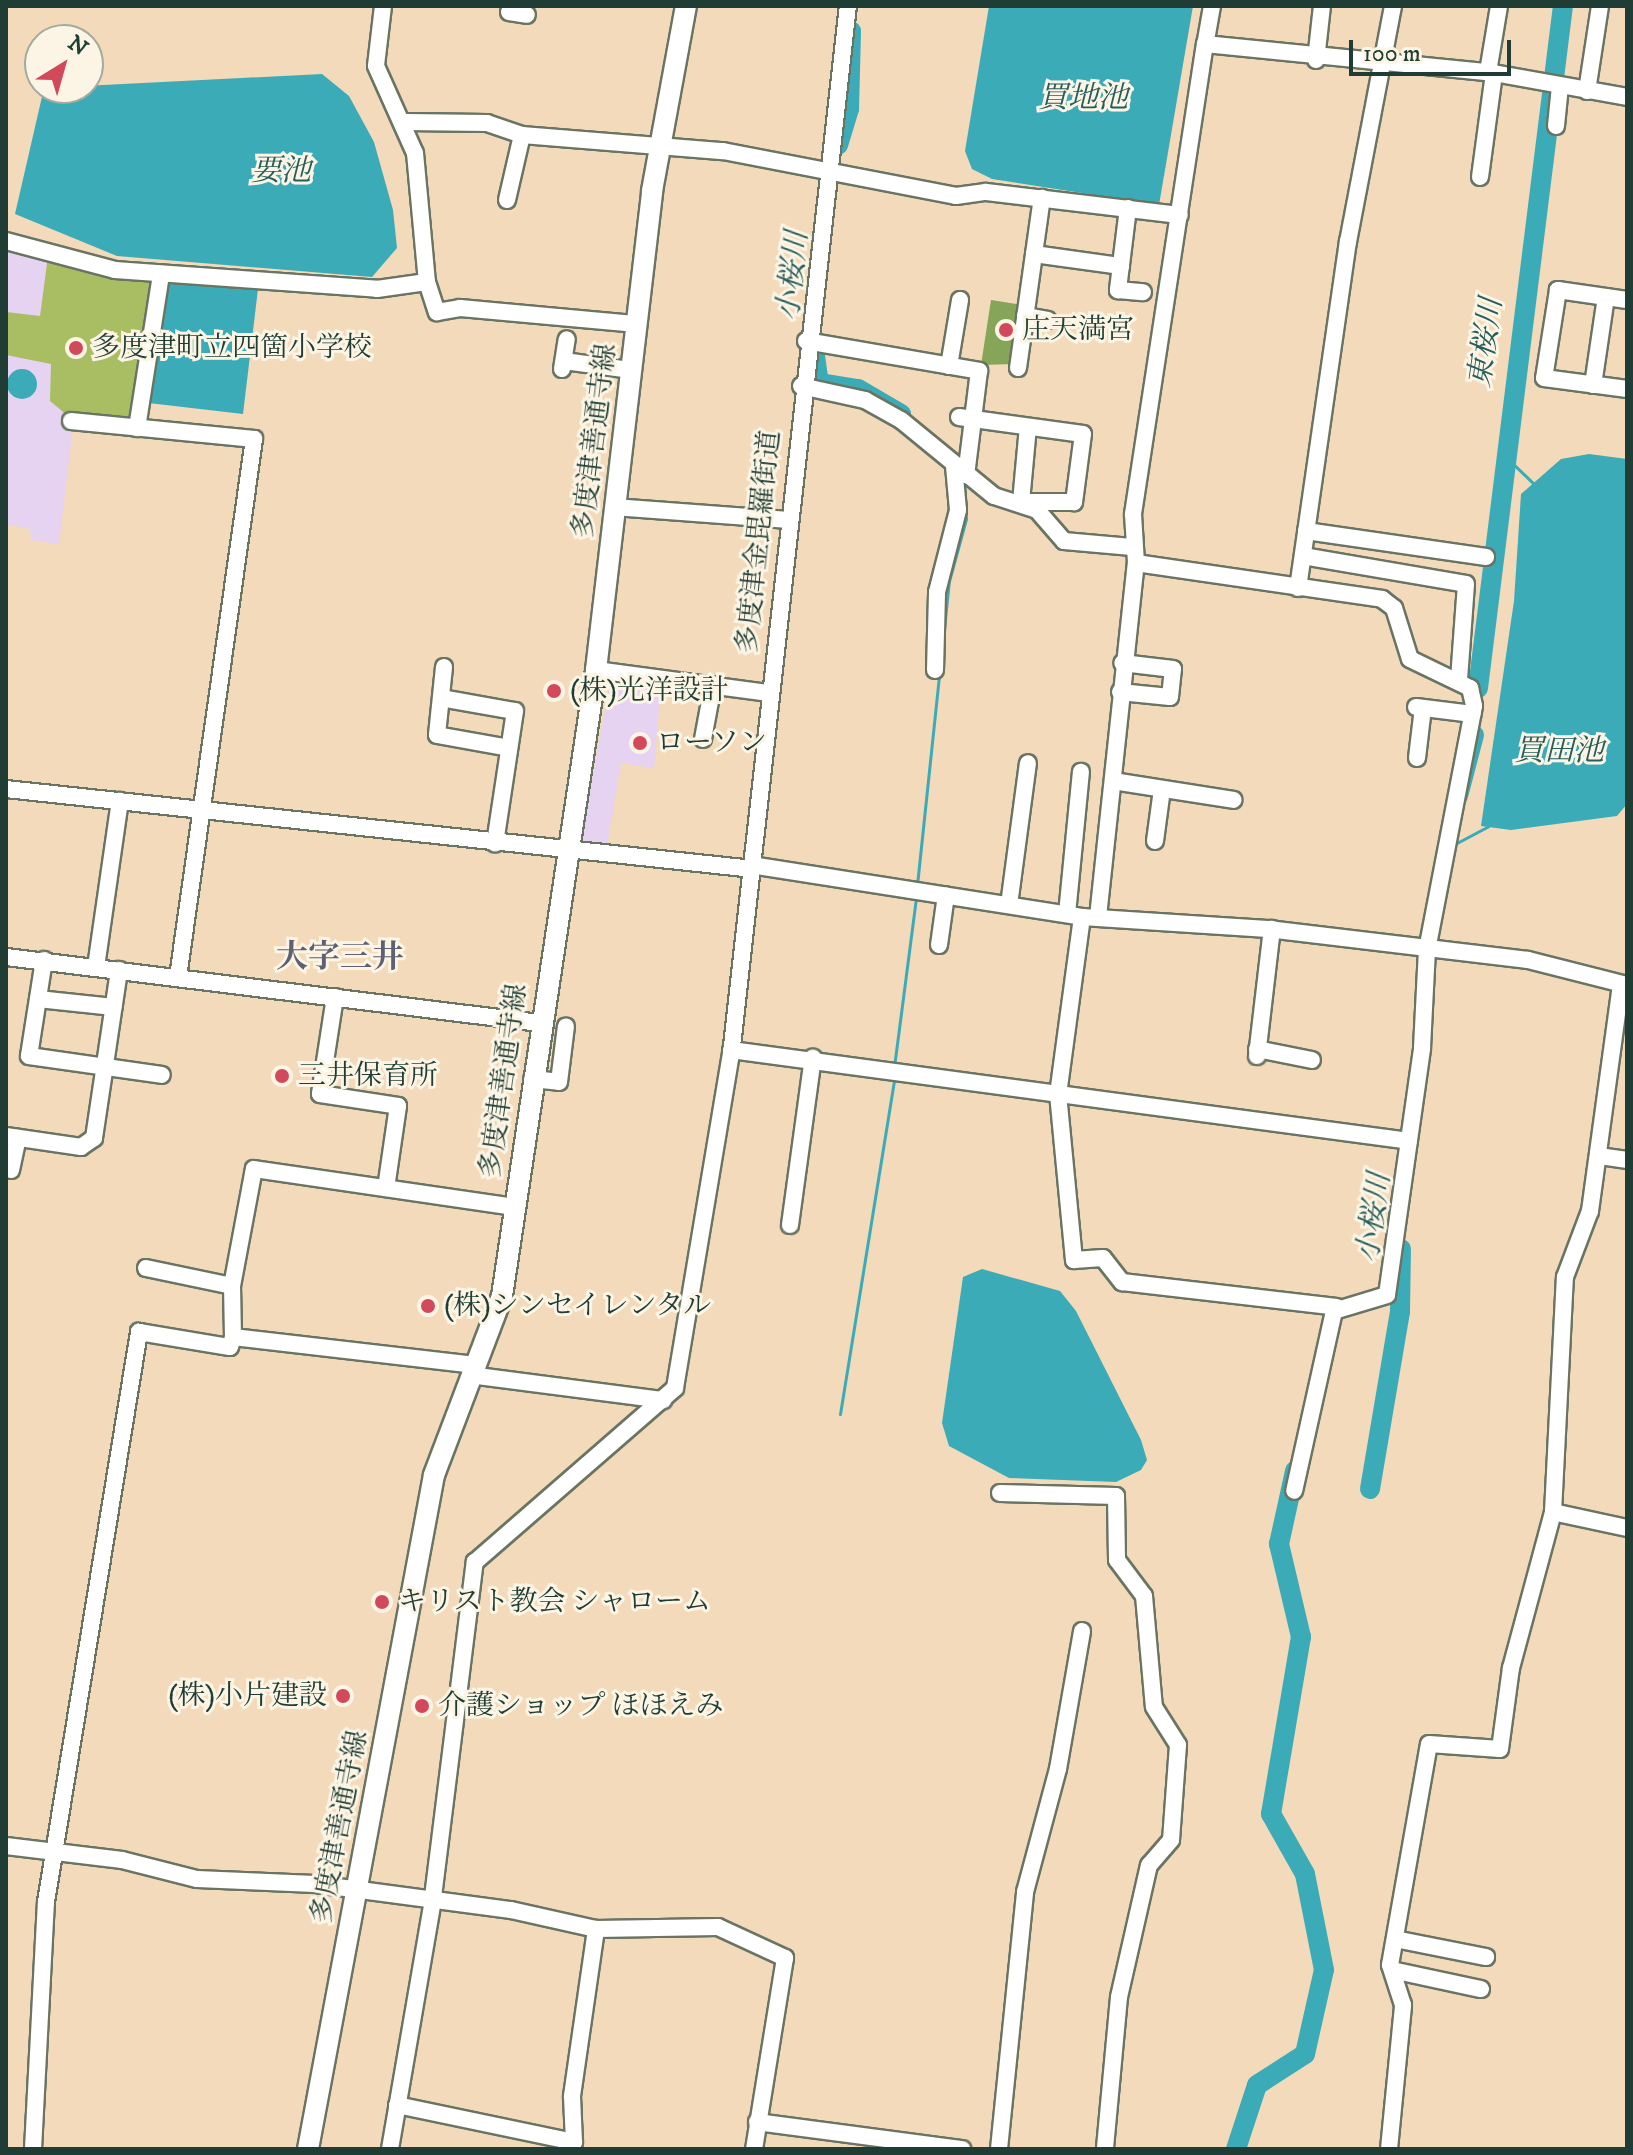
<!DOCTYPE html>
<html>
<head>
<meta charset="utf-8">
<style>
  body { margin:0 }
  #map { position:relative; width:1633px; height:2155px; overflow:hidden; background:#f2daba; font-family:"IM FELL DW Pica","Noto Serif JP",serif }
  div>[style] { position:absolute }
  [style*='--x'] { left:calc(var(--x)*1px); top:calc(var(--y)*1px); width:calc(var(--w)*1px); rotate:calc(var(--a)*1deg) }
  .built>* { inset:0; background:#e5d3f1 }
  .green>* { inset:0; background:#a9be63 }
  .forest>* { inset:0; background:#86a559 }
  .water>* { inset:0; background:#3babb8 }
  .round { border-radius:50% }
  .stream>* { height:3px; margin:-1.5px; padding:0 1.5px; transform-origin:1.5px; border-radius:1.5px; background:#3babb8 }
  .river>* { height:20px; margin:-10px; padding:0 10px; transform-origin:10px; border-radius:10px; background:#3babb8 }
  .roads { filter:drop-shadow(2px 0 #697463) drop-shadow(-2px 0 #697463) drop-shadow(0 2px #697463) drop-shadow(0 -2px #697463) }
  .minor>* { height:16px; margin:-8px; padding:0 8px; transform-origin:8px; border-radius:8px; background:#fff }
  .major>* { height:20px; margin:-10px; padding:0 10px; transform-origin:10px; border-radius:10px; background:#fff }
  .dots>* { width:22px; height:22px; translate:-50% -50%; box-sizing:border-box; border:4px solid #fcf5e5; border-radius:50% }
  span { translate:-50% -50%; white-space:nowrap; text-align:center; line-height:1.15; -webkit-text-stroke:6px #fcf5e5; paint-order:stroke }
  .poi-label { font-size:28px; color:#1f3d34 }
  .left { translate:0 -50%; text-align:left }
  .right { translate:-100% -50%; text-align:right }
  .street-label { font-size:28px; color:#1f3d34 }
  .water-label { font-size:30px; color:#275e5c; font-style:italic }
  .quarter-label { font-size:32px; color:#5e6172; font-weight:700 }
  .frame { position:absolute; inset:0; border:8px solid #1f3d34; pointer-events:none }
  .north { position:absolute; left:24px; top:24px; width:80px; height:80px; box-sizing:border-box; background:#fcf5e5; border:2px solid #a4ab9e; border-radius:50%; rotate:37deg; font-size:22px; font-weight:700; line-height:32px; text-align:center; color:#1f3d34 }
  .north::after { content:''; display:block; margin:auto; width:28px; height:36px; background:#d1495b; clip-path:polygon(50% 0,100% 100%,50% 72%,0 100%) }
  .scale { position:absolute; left:1349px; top:40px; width:162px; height:36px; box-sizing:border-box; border:4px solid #1f3d34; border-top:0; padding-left:10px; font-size:24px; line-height:28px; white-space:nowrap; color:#1f3d34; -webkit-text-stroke:6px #fcf5e5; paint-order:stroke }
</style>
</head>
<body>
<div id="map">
  <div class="built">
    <div style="clip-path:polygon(6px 249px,54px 257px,72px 434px,59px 544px,31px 540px,30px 529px,6px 524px)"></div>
    <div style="clip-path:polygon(611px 678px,661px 687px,654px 768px,621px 763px,606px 851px,579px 849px)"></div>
  </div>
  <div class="green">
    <div style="clip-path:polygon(48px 256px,155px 280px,135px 419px,68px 416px,50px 401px,51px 364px,6px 355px,6px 312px,40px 316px)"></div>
  </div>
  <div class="forest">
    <div style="clip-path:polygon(991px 300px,1023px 305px,1013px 364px,981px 365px)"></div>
  </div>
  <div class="water">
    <div style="clip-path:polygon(989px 6px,1193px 6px,1159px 205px,992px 179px,972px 169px,965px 151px)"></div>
    <div style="clip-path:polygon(322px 74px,349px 96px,374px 142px,393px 210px,397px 248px,372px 277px,117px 256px,15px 214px,44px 88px)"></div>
    <div style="clip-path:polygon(159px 281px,258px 289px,243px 414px,140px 402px)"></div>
    <div class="round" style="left:7px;top:369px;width:30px;height:30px"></div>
    <div style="clip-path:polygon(1589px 454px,1627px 459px,1627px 804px,1617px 816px,1511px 830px,1481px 826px,1514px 601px,1521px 494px,1561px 459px)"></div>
    <div style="clip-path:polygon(982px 1269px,1060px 1291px,1076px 1311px,1141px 1440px,1147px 1460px,1141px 1470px,1116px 1482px,1009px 1478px,949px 1446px,942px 1423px,963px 1277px)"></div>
  </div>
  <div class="stream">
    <div style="--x:1506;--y:457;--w:39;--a:44"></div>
    <div style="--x:1453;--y:845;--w:40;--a:-28"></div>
    <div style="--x:917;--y:885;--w:306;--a:-84"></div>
    <div style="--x:949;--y:581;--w:64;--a:-74.7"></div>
    <div style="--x:966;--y:519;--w:38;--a:-93"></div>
    <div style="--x:894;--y:1067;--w:170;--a:-82.6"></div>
    <div style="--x:840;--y:1414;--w:339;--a:-80.8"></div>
  </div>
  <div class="river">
    <div style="--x:838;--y:145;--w:38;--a:-73"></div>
    <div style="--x:849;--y:109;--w:78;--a:-88.5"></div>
    <div style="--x:815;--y:356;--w:27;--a:82"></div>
    <div style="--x:819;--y:383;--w:39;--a:9"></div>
    <div style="--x:858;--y:389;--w:50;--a:30.2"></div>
    <div style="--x:1478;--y:688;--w:687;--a:-82.9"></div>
    <div style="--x:1458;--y:796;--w:63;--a:-75.3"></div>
    <div style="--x:1370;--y:1489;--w:181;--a:-80.4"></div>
    <div style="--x:1400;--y:1311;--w:62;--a:-89.1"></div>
    <div style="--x:1236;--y:2149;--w:67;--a:-71.8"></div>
    <div style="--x:1257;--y:2085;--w:57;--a:-32.9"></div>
    <div style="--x:1305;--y:2054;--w:86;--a:-77.3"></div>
    <div style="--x:1324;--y:1970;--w:98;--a:-101.2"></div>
    <div style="--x:1305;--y:1874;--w:69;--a:-119.5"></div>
    <div style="--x:1271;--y:1814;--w:180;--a:-80.4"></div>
    <div style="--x:1301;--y:1637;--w:96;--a:-103.3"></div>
    <div style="--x:1279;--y:1544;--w:75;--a:-77.6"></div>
  </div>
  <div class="roads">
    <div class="minor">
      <div style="--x:383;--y:6;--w:60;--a:96.7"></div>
      <div style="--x:376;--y:66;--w:95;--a:65.9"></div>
      <div style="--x:415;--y:153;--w:130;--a:84.7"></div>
      <div style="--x:427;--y:282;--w:32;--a:72"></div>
      <div style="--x:437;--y:312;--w:23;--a:-10"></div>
      <div style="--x:460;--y:308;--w:178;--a:5.2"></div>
      <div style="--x:1212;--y:6;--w:39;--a:100"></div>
      <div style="--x:1205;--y:44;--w:284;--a:5.7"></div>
      <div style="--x:1488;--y:72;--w:141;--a:10.2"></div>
      <div style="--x:509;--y:12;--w:18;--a:9"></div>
      <div style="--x:1316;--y:60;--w:54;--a:-83.7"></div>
      <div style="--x:1488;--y:72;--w:67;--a:-80.5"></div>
      <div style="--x:1587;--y:91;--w:86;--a:-81.3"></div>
      <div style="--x:405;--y:122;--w:82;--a:0.7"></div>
      <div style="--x:487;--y:123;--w:37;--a:19"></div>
      <div style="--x:522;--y:135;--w:202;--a:4.6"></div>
      <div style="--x:723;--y:151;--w:237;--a:10.9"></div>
      <div style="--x:956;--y:196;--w:30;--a:-8"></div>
      <div style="--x:986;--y:192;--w:195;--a:6.8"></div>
      <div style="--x:1556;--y:126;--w:40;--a:-84.3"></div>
      <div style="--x:1480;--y:177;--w:105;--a:-82.3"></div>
      <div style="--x:507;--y:200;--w:67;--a:-77"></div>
      <div style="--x:1128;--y:208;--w:83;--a:97"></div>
      <div style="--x:1118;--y:290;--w:25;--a:5"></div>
      <div style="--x:6;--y:241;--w:113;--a:14.9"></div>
      <div style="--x:115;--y:270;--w:263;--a:4.1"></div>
      <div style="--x:377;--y:289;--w:50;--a:-8"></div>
      <div style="--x:1034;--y:254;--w:88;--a:7.9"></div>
      <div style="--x:1627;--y:300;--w:70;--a:-171.8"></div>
      <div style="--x:1558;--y:290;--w:89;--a:99"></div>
      <div style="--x:1544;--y:378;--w:84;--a:7.5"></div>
      <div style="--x:1025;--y:316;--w:23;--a:10"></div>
      <div style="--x:806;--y:341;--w:176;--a:9.8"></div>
      <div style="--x:979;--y:371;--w:105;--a:97.1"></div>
      <div style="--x:564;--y:361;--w:68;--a:7.7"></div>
      <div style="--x:949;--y:366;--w:67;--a:-80.5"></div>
      <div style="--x:1018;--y:368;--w:172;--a:-82"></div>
      <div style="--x:562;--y:369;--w:30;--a:-81"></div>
      <div style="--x:1593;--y:385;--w:89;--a:-81.6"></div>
      <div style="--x:801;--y:386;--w:66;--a:12.3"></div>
      <div style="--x:865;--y:400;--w:41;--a:29.1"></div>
      <div style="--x:901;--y:420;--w:120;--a:39.3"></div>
      <div style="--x:994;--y:496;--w:45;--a:18"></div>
      <div style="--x:1037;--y:510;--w:41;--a:48.9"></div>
      <div style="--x:1064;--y:541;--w:68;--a:5"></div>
      <div style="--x:959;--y:417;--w:125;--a:7.8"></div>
      <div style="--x:1083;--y:434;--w:69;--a:97.5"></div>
      <div style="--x:1074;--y:502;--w:53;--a:180"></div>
      <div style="--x:1021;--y:502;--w:75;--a:-84.7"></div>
      <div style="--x:71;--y:421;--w:184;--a:5.6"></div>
      <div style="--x:254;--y:439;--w:543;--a:98.04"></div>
      <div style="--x:137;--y:428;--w:156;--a:-81.1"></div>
      <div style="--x:615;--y:507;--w:173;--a:4.3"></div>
      <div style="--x:1306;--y:531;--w:182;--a:8.2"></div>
      <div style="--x:1303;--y:556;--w:165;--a:9.7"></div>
      <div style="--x:1466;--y:584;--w:96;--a:94.2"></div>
      <div style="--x:1136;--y:563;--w:249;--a:8.3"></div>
      <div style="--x:1382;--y:599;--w:15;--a:37"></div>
      <div style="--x:1394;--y:608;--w:53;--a:72.6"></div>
      <div style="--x:1410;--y:659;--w:67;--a:25.8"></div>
      <div style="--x:1470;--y:688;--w:18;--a:77"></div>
      <div style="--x:1474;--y:706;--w:248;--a:100.9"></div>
      <div style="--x:1427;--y:949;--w:100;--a:92.9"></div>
      <div style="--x:1422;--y:1049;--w:248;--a:98.1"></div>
      <div style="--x:1387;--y:1295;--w:55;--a:163.2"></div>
      <div style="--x:1334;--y:1311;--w:184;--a:102.5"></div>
      <div style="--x:1298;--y:588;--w:350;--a:-81.8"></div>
      <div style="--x:1348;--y:242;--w:240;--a:-79.2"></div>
      <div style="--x:444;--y:667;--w:68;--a:95.9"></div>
      <div style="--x:437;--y:735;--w:73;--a:10.2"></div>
      <div style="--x:596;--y:670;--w:175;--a:7.6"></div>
      <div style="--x:935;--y:670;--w:78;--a:-88.5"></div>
      <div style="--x:937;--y:592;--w:85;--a:-75.6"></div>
      <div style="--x:958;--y:510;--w:44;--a:-95.2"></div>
      <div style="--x:1120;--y:692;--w:50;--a:5.7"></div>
      <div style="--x:1170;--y:697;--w:28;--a:-84"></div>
      <div style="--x:1173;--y:669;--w:51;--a:-173.3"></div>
      <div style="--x:441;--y:698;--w:75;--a:10"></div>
      <div style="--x:515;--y:711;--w:134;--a:98.6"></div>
      <div style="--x:1416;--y:707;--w:57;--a:7"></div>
      <div style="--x:703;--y:739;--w:55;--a:-79.5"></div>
      <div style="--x:1417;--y:758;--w:50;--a:-83.2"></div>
      <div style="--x:1113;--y:781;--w:122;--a:8.9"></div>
      <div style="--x:6;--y:789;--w:751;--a:6.11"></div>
      <div style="--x:1155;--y:841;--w:52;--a:-82.3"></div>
      <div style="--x:751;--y:865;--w:335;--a:8.9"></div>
      <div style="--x:1082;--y:917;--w:186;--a:3.7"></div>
      <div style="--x:1268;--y:929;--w:262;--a:6.8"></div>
      <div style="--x:1528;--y:960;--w:102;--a:14.2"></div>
      <div style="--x:1009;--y:905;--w:143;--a:-82.4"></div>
      <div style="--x:1067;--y:914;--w:143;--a:-84.4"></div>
      <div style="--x:1082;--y:917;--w:179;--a:97.7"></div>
      <div style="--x:1058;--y:1094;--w:167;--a:84.5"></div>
      <div style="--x:1074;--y:1260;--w:29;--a:-4"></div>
      <div style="--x:1103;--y:1258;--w:31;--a:52"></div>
      <div style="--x:1122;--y:1282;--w:216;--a:6.6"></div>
      <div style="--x:1098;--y:917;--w:356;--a:-83.9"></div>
      <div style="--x:1136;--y:563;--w:49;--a:-93.5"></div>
      <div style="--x:1133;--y:514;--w:475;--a:-81.3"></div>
      <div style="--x:939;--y:945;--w:50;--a:-82"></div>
      <div style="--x:6;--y:957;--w:538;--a:7.05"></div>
      <div style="--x:44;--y:960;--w:97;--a:98.9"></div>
      <div style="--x:29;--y:1056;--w:134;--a:8.1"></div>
      <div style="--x:96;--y:967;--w:168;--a:-81.8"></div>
      <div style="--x:335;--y:997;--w:98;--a:98.8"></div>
      <div style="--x:320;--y:1094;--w:79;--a:8.7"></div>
      <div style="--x:398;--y:1106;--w:83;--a:98.3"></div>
      <div style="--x:38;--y:999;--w:76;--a:6"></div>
      <div style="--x:1257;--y:1049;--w:56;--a:11.3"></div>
      <div style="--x:731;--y:1050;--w:684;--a:7.64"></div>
      <div style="--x:1257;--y:1056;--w:128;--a:-83.3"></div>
      <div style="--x:532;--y:1079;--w:27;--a:6"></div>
      <div style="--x:559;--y:1082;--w:56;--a:-82.9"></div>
      <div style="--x:6;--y:1136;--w:76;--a:8.3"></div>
      <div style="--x:81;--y:1147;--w:16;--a:-35"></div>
      <div style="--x:94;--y:1138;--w:170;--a:-81.5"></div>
      <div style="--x:1599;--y:1156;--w:28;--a:8"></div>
      <div style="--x:11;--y:1170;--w:33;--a:-78"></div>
      <div style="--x:790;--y:1225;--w:169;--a:-82.2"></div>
      <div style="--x:146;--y:1268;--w:88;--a:11.8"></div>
      <div style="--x:233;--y:1337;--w:51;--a:-91.1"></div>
      <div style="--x:232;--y:1286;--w:119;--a:-79.4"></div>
      <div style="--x:254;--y:1169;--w:264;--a:8.3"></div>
      <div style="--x:470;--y:1375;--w:195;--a:7.4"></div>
      <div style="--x:1000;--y:1493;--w:116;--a:1.5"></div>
      <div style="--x:1116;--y:1496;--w:64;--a:89.1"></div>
      <div style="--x:1117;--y:1560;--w:45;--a:53.1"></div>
      <div style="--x:1144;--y:1596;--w:111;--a:84.9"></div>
      <div style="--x:1154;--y:1707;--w:45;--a:57.7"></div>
      <div style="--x:1178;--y:1745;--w:95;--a:94.2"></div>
      <div style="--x:1171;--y:1840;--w:33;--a:131"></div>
      <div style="--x:1149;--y:1865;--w:135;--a:102.8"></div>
      <div style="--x:1119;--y:1997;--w:153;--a:95.3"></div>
      <div style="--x:1553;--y:1512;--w:76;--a:12.2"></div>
      <div style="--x:6;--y:1846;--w:117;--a:6.9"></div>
      <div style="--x:122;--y:1860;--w:77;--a:14.2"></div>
      <div style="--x:197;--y:1879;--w:118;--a:2.4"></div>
      <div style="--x:315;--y:1884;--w:198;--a:7.6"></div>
      <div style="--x:511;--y:1910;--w:87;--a:12.6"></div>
      <div style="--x:596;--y:1929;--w:122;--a:-0.9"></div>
      <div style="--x:718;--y:1927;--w:74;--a:24.8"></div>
      <div style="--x:785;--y:1958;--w:193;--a:99.2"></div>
      <div style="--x:1395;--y:1939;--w:93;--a:11.2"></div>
      <div style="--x:1392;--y:1970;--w:91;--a:12.1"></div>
      <div style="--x:397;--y:2105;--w:181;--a:11.8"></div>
      <div style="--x:574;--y:2142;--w:46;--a:-92.5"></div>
      <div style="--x:572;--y:2096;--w:169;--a:-81.8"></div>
      <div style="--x:757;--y:2122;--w:207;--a:7.5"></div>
      <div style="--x:33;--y:2149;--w:247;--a:-87"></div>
      <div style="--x:46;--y:1902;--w:578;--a:-80.73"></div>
      <div style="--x:139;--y:1332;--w:92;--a:9.4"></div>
      <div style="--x:230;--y:1347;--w:10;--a:-73"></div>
      <div style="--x:233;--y:1337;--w:244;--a:6.6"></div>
      <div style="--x:390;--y:2149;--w:248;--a:-80.2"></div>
      <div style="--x:432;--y:1905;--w:346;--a:-82.9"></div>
      <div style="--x:475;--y:1562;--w:265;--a:-41"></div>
      <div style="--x:675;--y:1388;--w:347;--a:-80.5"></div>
      <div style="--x:732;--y:1046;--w:1046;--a:-83.64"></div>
      <div style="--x:999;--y:2149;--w:258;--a:-84.2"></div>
      <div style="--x:1025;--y:1892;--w:127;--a:-75"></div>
      <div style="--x:1058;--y:1769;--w:140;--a:-80.1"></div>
      <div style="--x:1389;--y:2149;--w:145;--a:-84.4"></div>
      <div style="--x:1403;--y:2005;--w:42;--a:-108"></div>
      <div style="--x:1390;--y:1965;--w:224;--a:-80"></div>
      <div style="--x:1429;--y:1744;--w:71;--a:4"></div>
      <div style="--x:1500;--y:1749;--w:82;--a:-82.3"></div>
      <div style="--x:1511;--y:1668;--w:162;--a:-74.9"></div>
      <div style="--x:1553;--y:1512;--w:235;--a:-87.1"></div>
      <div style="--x:1565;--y:1277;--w:71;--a:-69.3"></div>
      <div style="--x:1590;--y:1211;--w:229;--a:-82.2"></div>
    </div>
    <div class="major">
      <div style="--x:308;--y:2149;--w:686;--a:-79.41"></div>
      <div style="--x:434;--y:1475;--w:191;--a:-69.2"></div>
      <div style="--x:502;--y:1296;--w:633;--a:-81.46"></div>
      <div style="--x:596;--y:670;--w:482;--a:-83.3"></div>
      <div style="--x:652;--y:191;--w:188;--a:-79.6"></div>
    </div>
  </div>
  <div class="dots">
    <div style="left:1006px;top:330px;background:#d1495b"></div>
    <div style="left:76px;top:348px;background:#d1495b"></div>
    <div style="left:554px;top:691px;background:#d1495b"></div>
    <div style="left:640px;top:743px;background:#d1495b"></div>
    <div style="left:282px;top:1076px;background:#d1495b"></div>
    <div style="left:428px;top:1306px;background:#d1495b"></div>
    <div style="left:382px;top:1602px;background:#d1495b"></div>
    <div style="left:343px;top:1696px;background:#d1495b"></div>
    <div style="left:422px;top:1706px;background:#d1495b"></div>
  </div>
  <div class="poi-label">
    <span class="left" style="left:1022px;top:330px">庄天満宮</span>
    <span class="left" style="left:92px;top:348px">多度津町立四箇小学校</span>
    <span class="left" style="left:570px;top:691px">(株)光洋設計</span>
    <span class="left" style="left:656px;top:743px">ローソン</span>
    <span class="left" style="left:298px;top:1076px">三井保育所</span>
    <span class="left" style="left:444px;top:1306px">(株)シンセイレンタル</span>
    <span class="left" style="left:398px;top:1602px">キリスト教会 シャローム</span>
    <span class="right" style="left:327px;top:1696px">(株)小片建設</span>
    <span class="left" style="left:438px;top:1706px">介護ショップ ほほえみ</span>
  </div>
  <div class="street-label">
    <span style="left:595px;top:441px;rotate:-83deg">多度津善通寺線</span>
    <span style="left:759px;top:542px;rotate:-84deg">多度津金毘羅街道</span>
    <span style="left:504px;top:1081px;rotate:-82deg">多度津善通寺線</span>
    <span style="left:340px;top:1827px;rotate:-79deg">多度津善通寺線</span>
  </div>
  <div class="water-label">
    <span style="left:1083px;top:99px">買地池</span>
    <span style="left:281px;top:172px">要池</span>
    <span style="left:794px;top:276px;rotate:-84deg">小桜川</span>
    <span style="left:1487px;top:343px;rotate:-82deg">東桜川</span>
    <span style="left:1559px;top:752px">買田池</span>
    <span style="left:1375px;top:1218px;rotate:-82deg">小桜川</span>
  </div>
  <div class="quarter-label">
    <span style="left:340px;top:958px">大字三井</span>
  </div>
  <div class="frame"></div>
  <div class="north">N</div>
  <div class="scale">100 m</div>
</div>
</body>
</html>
